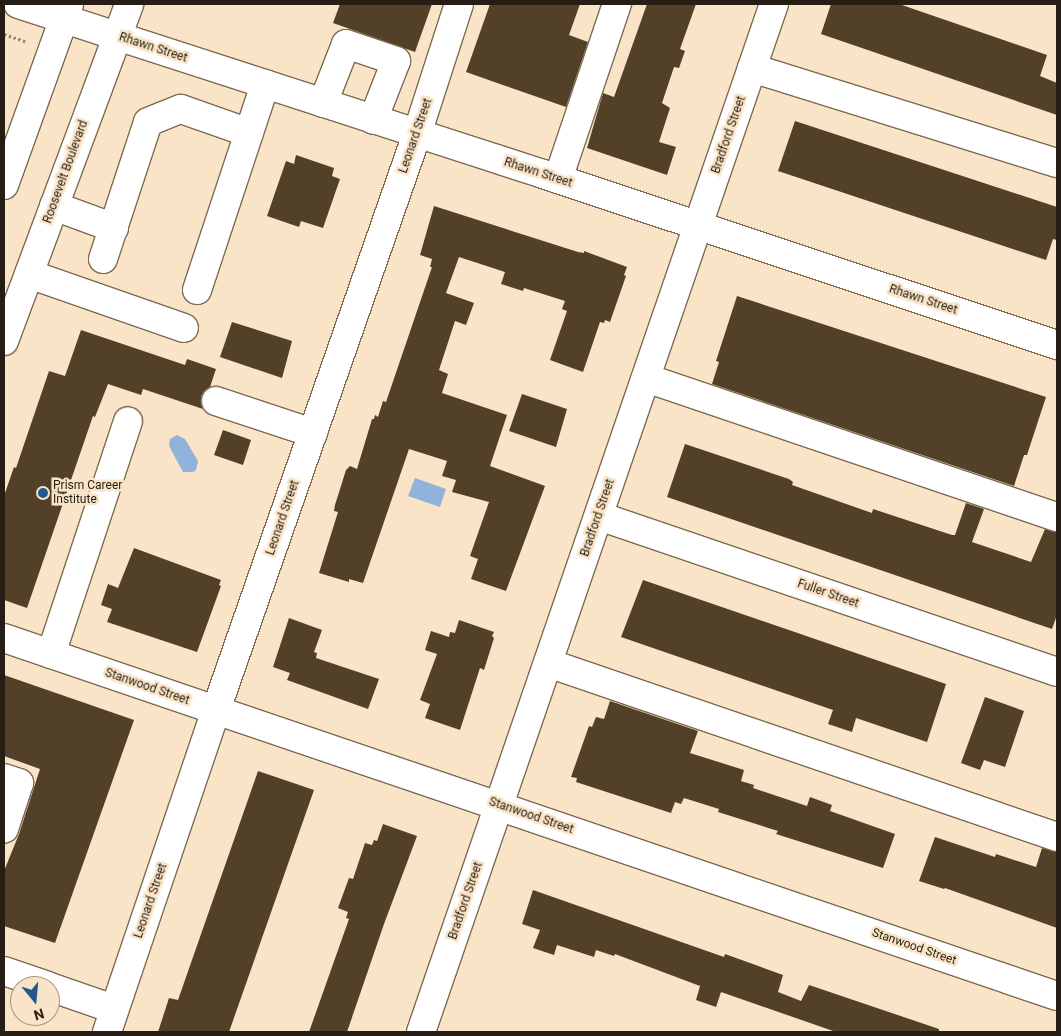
<!DOCTYPE html>
<html>
<head>
<meta charset="utf-8">
<style>
  body { margin:0 }
  #map { position:relative; width:1061px; height:1036px; overflow:hidden; background:#fae4c8; font-family:Roboto,sans-serif }
  div>[style] { position:absolute }
  [style*='--x'] { left:calc(var(--x)*1px); top:calc(var(--y)*1px); width:calc(var(--w)*1px); rotate:calc(var(--a)*1deg) }
  .water>* { inset:0; background:#90b2db }
  .building>* { inset:0; background:#524028 }
  .path>* { height:3px; margin-top:-1.5px; transform-origin:0; background:repeating-linear-gradient(90deg,#91826f 0 2.5px,transparent 0 5px) }
  .roads { filter:drop-shadow(1px 0 #7d6a51) drop-shadow(-1px 0 #7d6a51) drop-shadow(0 1px #7d6a51) drop-shadow(0 -1px #7d6a51) }
  .minor>* { height:28px; margin:-14px; padding:0 14px; transform-origin:14px; border-radius:14px; background:#fff }
  .major>* { height:28px; margin:-14px; padding:0 14px; transform-origin:14px; border-radius:14px; background:#fff }
  .highway>* { height:28px; margin:-14px; padding:0 14px; transform-origin:14px; border-radius:14px; background:#fff }
  .dots>* { width:14px; height:14px; translate:-50% -50%; box-sizing:border-box; border:2px solid #fae4c8; border-radius:50% }
  span { translate:-50% -50%; white-space:nowrap; text-align:center; line-height:1.15; -webkit-text-stroke:5px #fae4c8; paint-order:stroke }
  .street-label { font-size:12px; color:#261e14 }
  .poi-label { font-size:12px; color:#261e14 }
  .left { translate:0 -50%; text-align:left }
  .frame { position:absolute; inset:0; border:5px solid #261e14; pointer-events:none }
  .north { position:absolute; left:10px; top:976px; width:50px; height:50px; box-sizing:border-box; background:#fae4c8; border:1px solid #a59580; border-radius:50%; rotate:163deg; font-size:14px; font-weight:700; line-height:20px; text-align:center; color:#261e14 }
  .north::after { content:''; display:block; margin:auto; width:18px; height:22px; background:#245790; clip-path:polygon(50% 0,100% 100%,50% 72%,0 100%) }
</style>
</head>
<body>
<div id="map">
  <div class="water">
    <div style="clip-path:polygon(177px 435px,185px 439px,198px 461px,196px 470px,193px 472px,183px 472px,169px 446px,170px 439px)"></div>
    <div style="clip-path:polygon(415px 478px,446px 489px,440px 507px,408px 496px)"></div>
  </div>
  <div class="building">
    <div style="clip-path:polygon(340px 4px,432px 4px,415px 52px,333px 23px)"></div>
    <div style="clip-path:polygon(490px 4px,580px 4px,569px 35px,588px 42px,566px 107px,466px 72px)"></div>
    <div style="clip-path:polygon(647px 4px,696px 4px,680px 49px,685px 51px,679px 68px,674px 67px,662px 103px,670px 108px,659px 142px,676px 147px,667px 175px,587px 148px,603px 93px,614px 97px)"></div>
    <div style="clip-path:polygon(831px 4px,899px 4px,1047px 55px,1040px 76px,1057px 83px,1057px 115px,821px 34px)"></div>
    <div style="clip-path:polygon(795px 121px,1057px 207px,1057px 240px,1053px 239px,1046px 260px,778px 171px)"></div>
    <div style="clip-path:polygon(296px 155px,334px 168px,332px 176px,340px 179px,323px 228px,301px 221px,299px 227px,267px 216px,286px 161px,294px 164px)"></div>
    <div style="clip-path:polygon(434px 206px,578px 252px,584px 253px,584px 251px,627px 267px,624px 275px,626px 276px,610px 322px,605px 320px,604px 323px,600px 322px,583px 372px,550px 360px,567px 311px,562px 309px,565px 301px,524px 288px,523px 291px,501px 284px,505px 272px,459px 257px,446px 293px,474px 303px,466px 325px,455px 321px,439px 370px,448px 374px,442px 393px,507px 415px,490px 466px,545px 486px,506px 591px,471px 579px,478px 559px,470px 556px,489px 502px,452px 492px,456px 480px,442px 476px,447px 461px,409px 449px,363px 583px,349px 579px,349px 582px,319px 573px,338px 512px,334px 511px,335px 505px,346px 470px,350px 466px,357px 469px,372px 419px,374px 419px,375px 415px,378px 417px,383px 401px,386px 402px,432px 267px,430px 267px,432px 259px,420px 255px)"></div>
    <div style="clip-path:polygon(737px 296px,1046px 397px,1027px 455px,1024px 455px,1014px 486px,712px 384px,719px 362px,716px 361px)"></div>
    <div style="clip-path:polygon(232px 322px,292px 341px,282px 378px,220px 357px)"></div>
    <div style="clip-path:polygon(81px 330px,185px 365px,187px 359px,216px 369px,210px 387px,201px 396px,203px 409px,143px 389px,141px 395px,108px 384px,95px 417px,93px 416px,27px 608px,4px 600px,4px 496px,14px 467px,16px 468px,49px 371px,65px 376px)"></div>
    <div style="clip-path:polygon(522px 394px,567px 409px,556px 447px,509px 431px)"></div>
    <div style="clip-path:polygon(223px 430px,251px 440px,243px 465px,214px 455px)"></div>
    <div style="clip-path:polygon(685px 444px,789px 479px,793px 482px,792px 485px,872px 513px,873px 509px,952px 535px,955px 535px,966px 503px,984px 509px,972px 542px,1031px 562px,1045px 529px,1057px 532px,1057px 615px,1052px 629px,667px 497px)"></div>
    <div style="clip-path:polygon(134px 548px,221px 580px,219px 585px,221px 586px,197px 652px,107px 622px,112px 609px,101px 605px,108px 584px,118px 588px)"></div>
    <div style="clip-path:polygon(643px 580px,946px 684px,927px 742px,856px 718px,852px 732px,828px 724px,833px 710px,621px 637px)"></div>
    <div style="clip-path:polygon(289px 618px,322px 630px,314px 652px,317px 653px,316px 658px,379px 679px,368px 709px,287px 680px,290px 673px,273px 667px)"></div>
    <div style="clip-path:polygon(459px 620px,494px 632px,492px 636px,494px 638px,484px 670px,480px 668px,460px 730px,425px 718px,430px 704px,420px 700px,437px 654px,425px 650px,431px 631px,449px 637px,450px 632px,455px 633px)"></div>
    <div style="clip-path:polygon(4px 675px,134px 720px,55px 943px,4px 926px,4px 871px,19px 834px,40px 769px,4px 756px)"></div>
    <div style="clip-path:polygon(985px 697px,1024px 711px,1005px 767px,984px 760px,980px 770px,961px 763px)"></div>
    <div style="clip-path:polygon(610px 701px,698px 731px,690px 753px,744px 770px,741px 781px,754px 785px,753px 788px,807px 806px,810px 797px,832px 805px,830px 811px,895px 834px,883px 868px,776px 834px,778px 831px,718px 812px,719px 809px,684px 798px,681px 804px,675px 802px,671px 813px,576px 782px,577px 778px,571px 777px,589px 726px,592px 727px,596px 717px,604px 719px)"></div>
    <div style="clip-path:polygon(258px 771px,314px 790px,229px 1032px,158px 1032px,169px 998px,178px 1000px)"></div>
    <div style="clip-path:polygon(383px 824px,417px 836px,384px 924px,347px 1032px,309px 1032px,349px 919px,346px 918px,348px 912px,338px 908px,349px 878px,353px 879px,365px 843px,372px 845px,374px 840px,377px 841px)"></div>
    <div style="clip-path:polygon(935px 837px,995px 857px,996px 854px,1036px 867px,1042px 848px,1057px 852px,1057px 928px,945px 888px,944px 889px,919px 881px)"></div>
    <div style="clip-path:polygon(533px 890px,724px 957px,725px 954px,783px 975px,778px 992px,801px 1001px,809px 985px,939px 1029px,939px 1032px,836px 1032px,721px 992px,716px 1007px,696px 1000px,700px 986px,615px 954px,614px 956px,596px 950px,594px 957px,557px 945px,554px 955px,533px 948px,540px 930px,522px 924px)"></div>
  </div>
  <div class="path">
    <div style="--x:4;--y:34;--w:24;--a:19"></div>
  </div>
  <div class="roads">
    <div class="minor">
      <div style="--x:752;--y:68;--w:319;--a:17.3"></div>
      <div style="--x:323;--y:103;--w:63;--a:-68.7"></div>
      <div style="--x:346;--y:44;--w:53;--a:18.8"></div>
      <div style="--x:396;--y:61;--w:63;--a:111.3"></div>
      <div style="--x:558;--y:179;--w:185;--a:-71.4"></div>
      <div style="--x:54;--y:206;--w:64;--a:20.1"></div>
      <div style="--x:103;--y:259;--w:144;--a:-71.8"></div>
      <div style="--x:148;--y:122;--w:35;--a:-22"></div>
      <div style="--x:181;--y:109;--w:72;--a:19.4"></div>
      <div style="--x:29;--y:274;--w:164;--a:19.2"></div>
      <div style="--x:197;--y:290;--w:217;--a:-71.7"></div>
      <div style="--x:646;--y:378;--w:434;--a:18.7"></div>
      <div style="--x:216;--y:401;--w:102;--a:18.3"></div>
      <div style="--x:599;--y:516;--w:484;--a:18.8"></div>
      <div style="--x:4;--y:638;--w:1112;--a:18.78"></div>
      <div style="--x:51;--y:654;--w:245;--a:-71.7"></div>
      <div style="--x:548;--y:663;--w:538;--a:18.87"></div>
      <div style="--x:4;--y:778;--w:16;--a:18"></div>
      <div style="--x:19;--y:783;--w:48;--a:108.1"></div>
      <div style="--x:4;--y:971;--w:46;--a:18.8"></div>
      <div style="--x:50;--y:987;--w:68;--a:19"></div>
      <div style="--x:107;--y:1032;--w:340;--a:-71.3"></div>
      <div style="--x:216;--y:710;--w:610;--a:-70.76"></div>
      <div style="--x:417;--y:134;--w:137;--a:-72.1"></div>
      <div style="--x:421;--y:1032;--w:1087;--a:-71.05"></div>
    </div>
    <div class="major">
      <div style="--x:18;--y:4;--w:552;--a:17.94"></div>
      <div style="--x:543;--y:174;--w:542;--a:18.4"></div>
    </div>
    <div class="highway">
      <div style="--x:4;--y:185;--w:192;--a:-70.2"></div>
      <div style="--x:4;--y:341;--w:359;--a:-69.6"></div>
    </div>
  </div>
  <div class="dots">
    <div style="left:43px;top:493px;background:#245790"></div>
  </div>
  <div class="street-label">
    <span style="left:153px;top:48px;rotate:18deg">Rhawn Street</span>
    <span style="left:729px;top:135px;rotate:-71deg">Bradford Street</span>
    <span style="left:416px;top:136px;rotate:-71deg">Leonard Street</span>
    <span style="left:66px;top:172px;rotate:-70deg">Roosevelt Boulevard</span>
    <span style="left:538px;top:173px;rotate:18deg">Rhawn Street</span>
    <span style="left:923px;top:300px;rotate:18deg">Rhawn Street</span>
    <span style="left:283px;top:518px;rotate:-71deg">Leonard Street</span>
    <span style="left:598px;top:518px;rotate:-71deg">Bradford Street</span>
    <span style="left:828px;top:594px;rotate:19deg">Fuller Street</span>
    <span style="left:147px;top:687px;rotate:19deg">Stanwood Street</span>
    <span style="left:531px;top:816px;rotate:19deg">Stanwood Street</span>
    <span style="left:151px;top:901px;rotate:-71deg">Leonard Street</span>
    <span style="left:466px;top:901px;rotate:-71deg">Bradford Street</span>
    <span style="left:914px;top:947px;rotate:19deg">Stanwood Street</span>
  </div>
  <div class="poi-label">
    <span class="left" style="left:53px;top:493px">Prism Career<br>Institute</span>
  </div>
  <div class="frame"></div>
  <div class="north">N</div>
</div>
</body>
</html>
